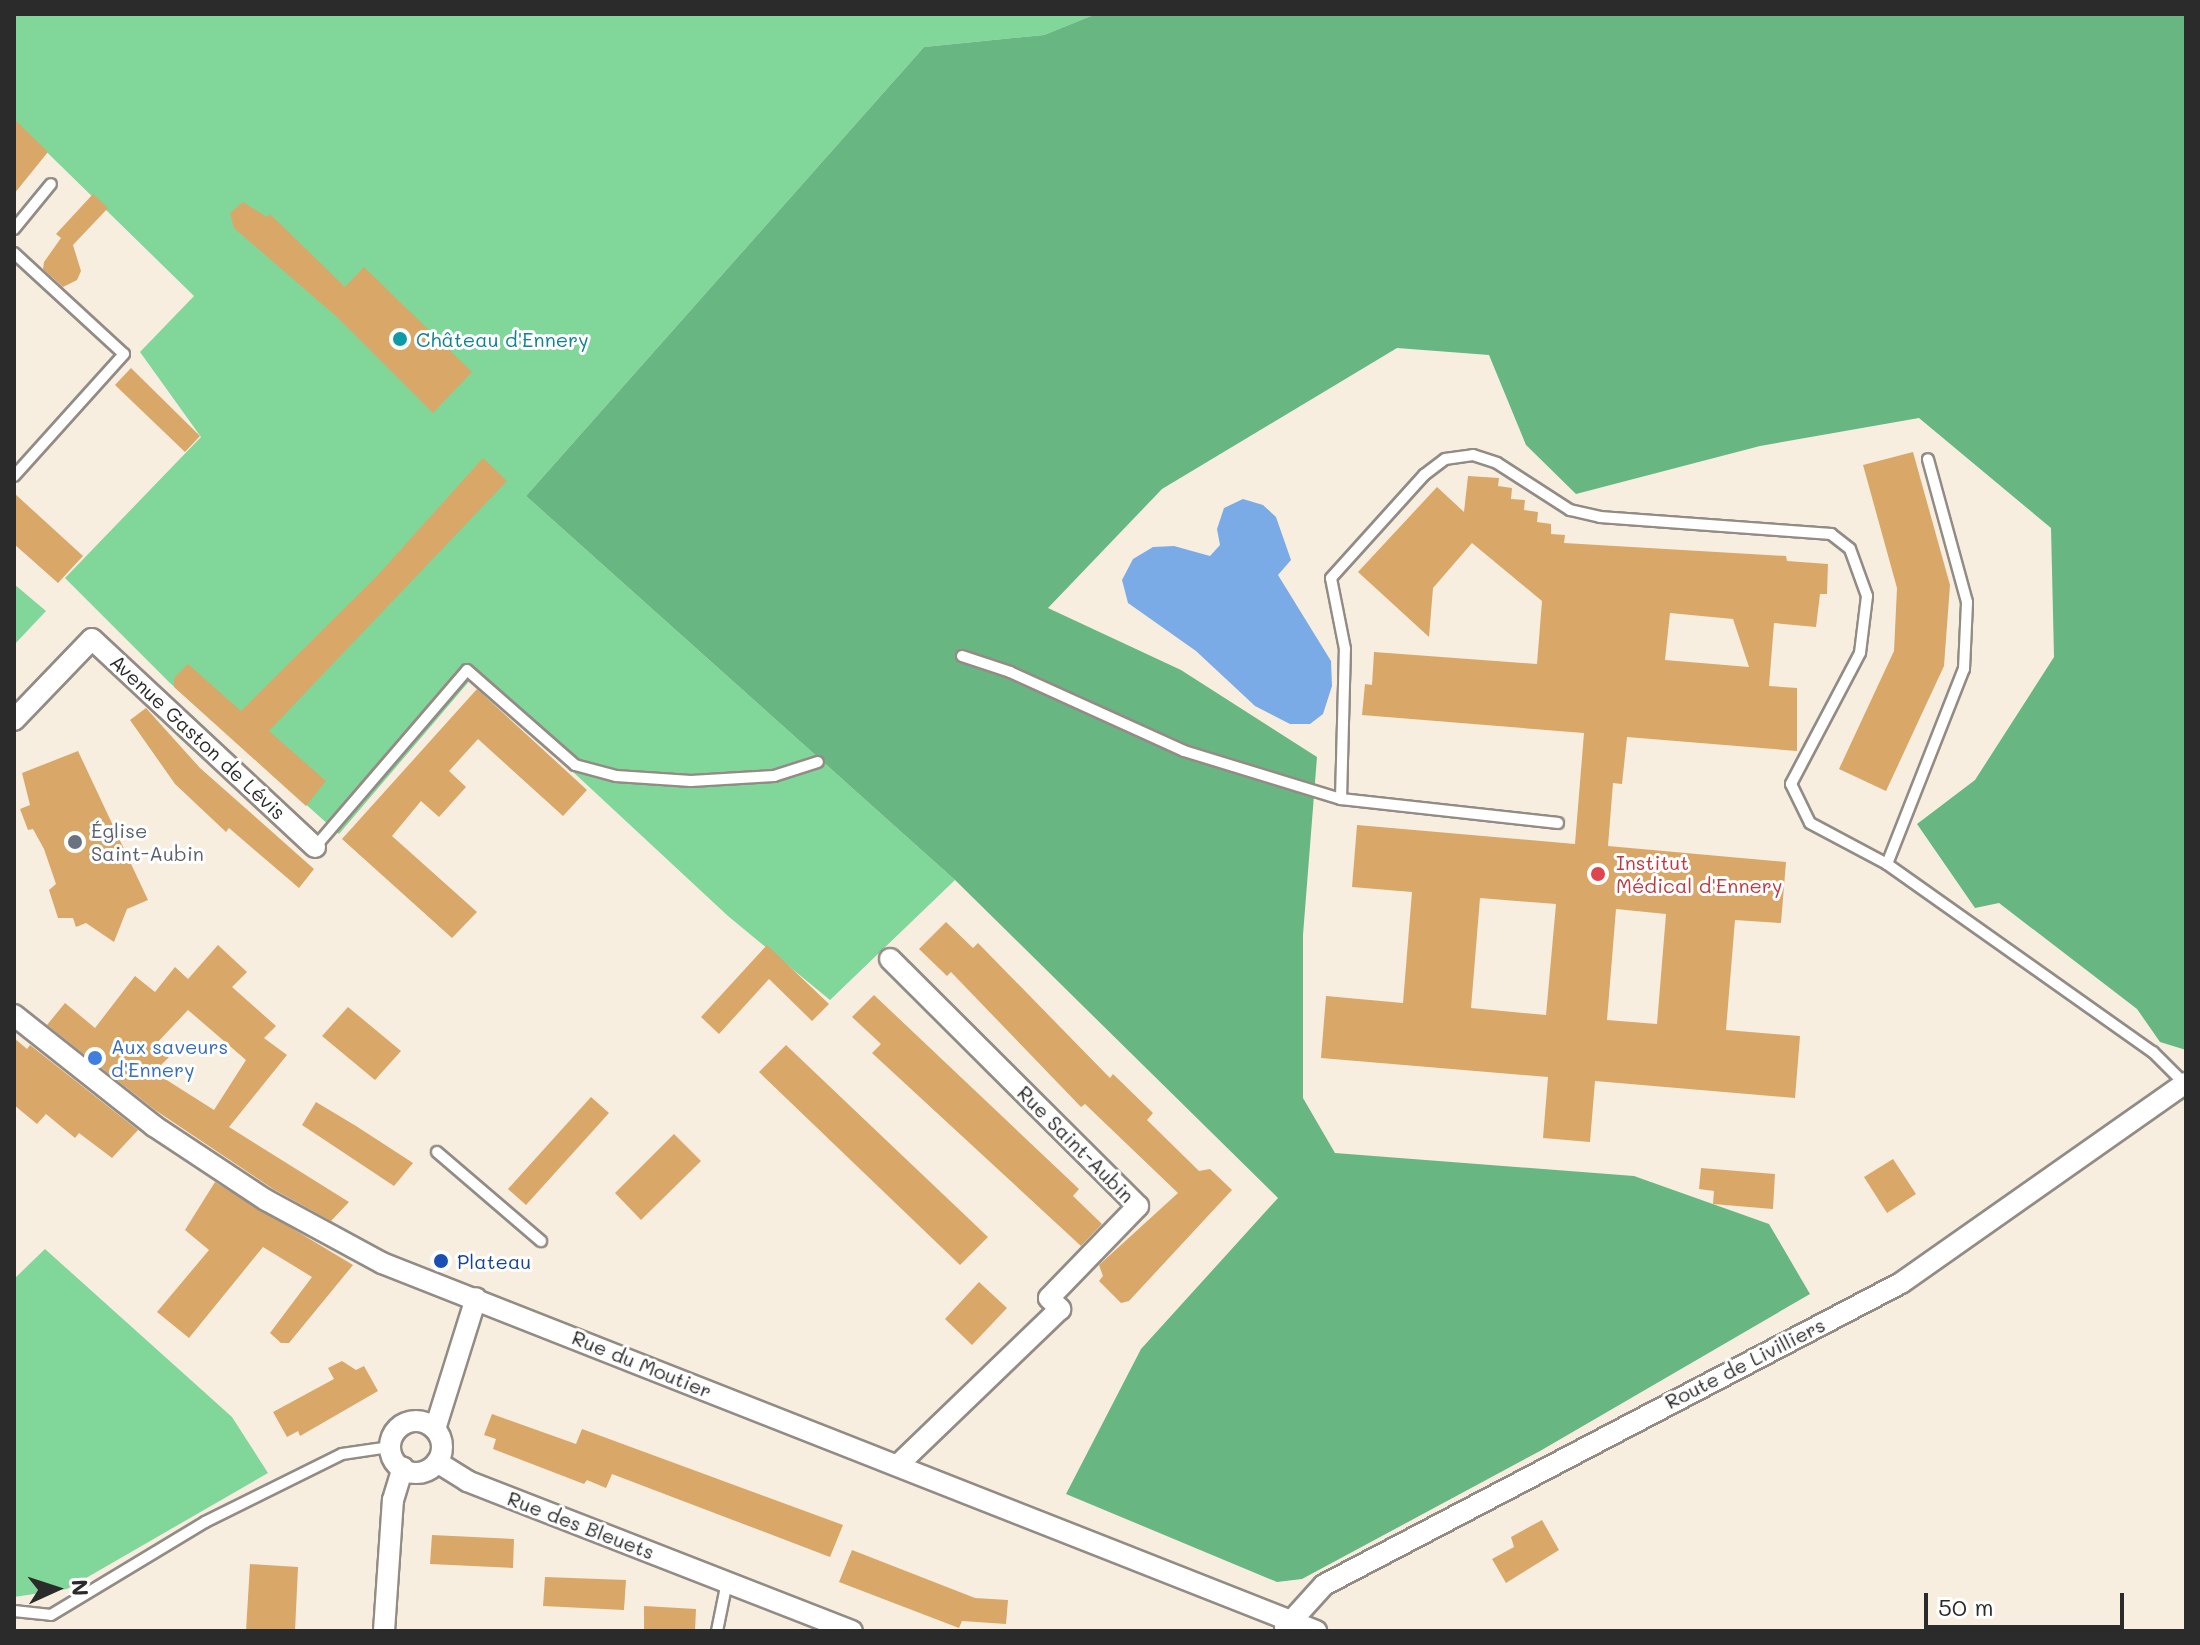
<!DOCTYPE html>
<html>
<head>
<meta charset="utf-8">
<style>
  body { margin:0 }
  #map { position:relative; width:2200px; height:1645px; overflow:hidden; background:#f8eedf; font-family:Mali,sans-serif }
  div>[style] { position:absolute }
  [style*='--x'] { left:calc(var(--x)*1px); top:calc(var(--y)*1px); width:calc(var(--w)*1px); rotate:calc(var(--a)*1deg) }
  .green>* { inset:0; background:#81d69a }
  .forest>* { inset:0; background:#68b782 }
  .water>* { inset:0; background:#7babe6 }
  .building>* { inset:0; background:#d9a768 }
  .roads { filter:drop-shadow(2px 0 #928c85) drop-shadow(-2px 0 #928c85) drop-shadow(0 2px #928c85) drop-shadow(0 -2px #928c85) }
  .service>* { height:10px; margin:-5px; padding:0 5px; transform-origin:5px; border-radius:5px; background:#fff }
  .minor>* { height:20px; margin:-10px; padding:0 10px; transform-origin:10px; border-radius:10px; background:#fff }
  .minor>.ring { margin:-10px; padding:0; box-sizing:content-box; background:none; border:20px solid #fff; border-radius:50% }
  .dots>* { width:22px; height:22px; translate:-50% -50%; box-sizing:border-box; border:4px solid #fff; border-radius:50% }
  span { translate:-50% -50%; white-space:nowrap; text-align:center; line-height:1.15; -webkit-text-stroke:6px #fff; paint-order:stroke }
  .culture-label { font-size:20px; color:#0d838f }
  .left { translate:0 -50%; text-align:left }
  .street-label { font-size:20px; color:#2b2b2b }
  .worship-label { font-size:20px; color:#5b616d }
  .health-label { font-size:20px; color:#be3a42 }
  .shop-label { font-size:20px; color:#366cbe }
  .transit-label { font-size:20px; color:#164399 }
  .frame { position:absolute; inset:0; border:16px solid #2b2b2b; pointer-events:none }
  .north { position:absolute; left:16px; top:1549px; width:80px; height:80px; -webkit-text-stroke:6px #fff; paint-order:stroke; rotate:87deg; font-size:22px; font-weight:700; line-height:32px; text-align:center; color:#2b2b2b }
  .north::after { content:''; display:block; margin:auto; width:28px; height:36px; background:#2b2b2b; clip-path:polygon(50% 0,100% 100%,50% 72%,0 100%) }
  .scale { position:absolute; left:1924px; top:1593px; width:200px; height:36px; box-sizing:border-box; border:4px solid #2b2b2b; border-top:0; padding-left:10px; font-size:24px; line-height:28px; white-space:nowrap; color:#2b2b2b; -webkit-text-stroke:6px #fff; paint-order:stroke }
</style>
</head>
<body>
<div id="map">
  <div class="green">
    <div style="clip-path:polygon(14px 14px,1096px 14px,1044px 35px,924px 47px,526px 496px,955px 880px,830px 1000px,728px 916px,472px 678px,339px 834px,170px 683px,65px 578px,201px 437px,140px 352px,194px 296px,14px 120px)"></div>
    <div style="clip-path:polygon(14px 584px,46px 611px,14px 645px)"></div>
    <div style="clip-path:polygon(45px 1249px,232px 1417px,268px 1473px,67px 1589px,14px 1597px,14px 1279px)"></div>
  </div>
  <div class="forest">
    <div style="clip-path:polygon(1096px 14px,2186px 14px,2186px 1050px,2160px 1042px,2137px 1009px,1999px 903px,1975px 908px,1917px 824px,1975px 780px,2054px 657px,2051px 528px,1919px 418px,1760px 446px,1576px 494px,1526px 445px,1489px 355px,1397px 348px,1162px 489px,1048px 608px,1181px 670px,1317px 757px,1303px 935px,1303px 1098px,1335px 1153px,1634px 1176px,1769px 1224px,1810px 1294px,1540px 1451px,1302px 1579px,1277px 1582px,1066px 1494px,1141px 1349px,1278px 1198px,955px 880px,526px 496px,924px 47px,1044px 35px)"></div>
  </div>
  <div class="water">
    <div style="clip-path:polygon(1243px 499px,1263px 505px,1276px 517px,1291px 560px,1278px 575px,1331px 661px,1332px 686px,1323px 714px,1310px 724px,1290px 724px,1255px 706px,1196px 651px,1128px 603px,1122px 580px,1133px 559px,1153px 547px,1174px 546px,1210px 556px,1220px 545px,1217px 529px,1224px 508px)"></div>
  </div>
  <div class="building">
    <div style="clip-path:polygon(14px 119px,48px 152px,14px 194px)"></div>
    <div style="clip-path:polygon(93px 194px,108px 208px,73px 245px,81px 271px,77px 280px,63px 287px,43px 269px,44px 262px,61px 238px,56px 234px)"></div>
    <div style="clip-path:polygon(243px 202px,267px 217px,270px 214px,345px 287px,364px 267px,472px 372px,433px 413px,337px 317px,234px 228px,230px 213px)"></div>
    <div style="clip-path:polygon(131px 368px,200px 436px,185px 452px,115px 385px)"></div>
    <div style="clip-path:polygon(1913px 452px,1950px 585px,1944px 666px,1886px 791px,1839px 769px,1894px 651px,1897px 588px,1863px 465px)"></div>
    <div style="clip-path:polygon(483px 458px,507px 481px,269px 731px,326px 781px,306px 806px,174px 687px,174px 678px,188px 664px,241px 711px,378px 575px)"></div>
    <div style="clip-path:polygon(evenodd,1468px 476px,1499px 478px,1498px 486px,1512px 488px,1511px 499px,1525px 500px,1524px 510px,1538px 512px,1537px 522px,1551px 524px,1551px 534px,1565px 535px,1564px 543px,1786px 556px,1787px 561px,1828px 564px,1827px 594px,1820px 594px,1816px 627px,1774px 623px,1769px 686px,1797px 688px,1797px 751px,1627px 737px,1622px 784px,1613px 783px,1608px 846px,1786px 862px,1781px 923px,1735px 920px,1726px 1030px,1800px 1036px,1795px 1098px,1595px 1081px,1590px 1142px,1543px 1138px,1548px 1077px,1321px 1058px,1326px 996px,1403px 1003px,1412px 892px,1352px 887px,1357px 825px,1575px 844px,1584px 733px,1362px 715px,1365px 684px,1372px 685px,1374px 652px,1537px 664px,1542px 601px,1472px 543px,1433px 588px,1429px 637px,1358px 572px,1437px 487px,1464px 512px,1468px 476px,1670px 613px,1733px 619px,1749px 667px,1665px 660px,1670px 613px,1468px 476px,1480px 898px,1556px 904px,1546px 1015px,1471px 1008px,1480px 898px,1468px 476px,1616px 909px,1666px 914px,1657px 1024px,1607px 1020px,1616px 909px)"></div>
    <div style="clip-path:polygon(14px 493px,83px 556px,58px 583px,14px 544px)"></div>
    <div style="clip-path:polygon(477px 689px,587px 790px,563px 816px,478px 739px,449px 771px,466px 787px,439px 817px,421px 801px,392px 836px,477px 912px,452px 938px,342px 839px)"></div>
    <div style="clip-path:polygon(146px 708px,200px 768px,314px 869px,299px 888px,229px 828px,226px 832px,175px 784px,130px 720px)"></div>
    <div style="clip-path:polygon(78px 751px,148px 900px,127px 909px,114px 942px,86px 923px,76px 927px,73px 918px,58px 918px,49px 890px,56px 884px,44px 849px,33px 829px,28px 830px,20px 809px,30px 805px,22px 773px)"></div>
    <div style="clip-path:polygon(946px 922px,973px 948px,978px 943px,1110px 1078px,1113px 1074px,1153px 1113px,1147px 1120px,1199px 1171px,1210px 1169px,1232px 1190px,1129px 1301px,1121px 1303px,1099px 1281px,1103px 1276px,1099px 1265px,1178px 1193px,1085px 1104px,1081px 1107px,951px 972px,947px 976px,919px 949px)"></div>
    <div style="clip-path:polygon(evenodd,218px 945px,247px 972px,232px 987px,276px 1026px,264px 1038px,287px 1055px,229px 1127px,349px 1202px,331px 1221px,273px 1189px,155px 1110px,47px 1025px,65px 1003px,95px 1028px,135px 976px,155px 992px,175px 967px,188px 979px,218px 945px,188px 1010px,246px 1060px,214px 1110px,154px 1072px,169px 1057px,155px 1045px,188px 1010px)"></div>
    <div style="clip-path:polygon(767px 945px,829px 1004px,812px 1021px,769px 979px,719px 1034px,701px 1017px)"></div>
    <div style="clip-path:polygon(874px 995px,1079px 1189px,1073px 1196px,1102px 1224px,1081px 1246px,872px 1053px,881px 1044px,852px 1017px)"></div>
    <div style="clip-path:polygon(348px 1007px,401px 1051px,375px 1080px,322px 1036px)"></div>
    <div style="clip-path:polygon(14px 1038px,27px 1049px,30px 1045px,138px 1130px,112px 1158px,79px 1133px,75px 1138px,46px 1114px,37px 1124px,14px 1105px)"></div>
    <div style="clip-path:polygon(786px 1045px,988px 1237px,960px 1265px,759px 1072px)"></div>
    <div style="clip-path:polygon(591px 1097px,609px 1113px,526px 1205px,508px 1189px)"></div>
    <div style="clip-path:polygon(316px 1102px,356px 1126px,413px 1163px,394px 1186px,302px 1125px)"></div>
    <div style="clip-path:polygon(674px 1134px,701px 1161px,641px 1220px,615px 1193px)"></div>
    <div style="clip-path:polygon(1893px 1159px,1916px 1194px,1887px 1213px,1864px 1177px)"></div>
    <div style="clip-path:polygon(1701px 1168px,1775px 1174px,1773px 1209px,1713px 1204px,1714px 1191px,1699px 1189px)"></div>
    <div style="clip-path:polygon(215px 1182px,353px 1265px,289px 1343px,281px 1343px,270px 1333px,312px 1277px,263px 1247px,189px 1338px,157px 1312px,209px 1250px,185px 1230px)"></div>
    <div style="clip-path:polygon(979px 1282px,1007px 1308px,972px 1345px,945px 1319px)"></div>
    <div style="clip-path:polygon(342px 1361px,356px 1370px,364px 1366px,378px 1391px,300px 1436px,298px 1431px,287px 1437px,273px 1412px,334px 1379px,328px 1368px)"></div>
    <div style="clip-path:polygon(492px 1414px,576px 1444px,582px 1429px,843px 1525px,830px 1557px,612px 1474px,606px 1488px,587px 1480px,584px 1484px,493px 1449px,496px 1439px,484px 1435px)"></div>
    <div style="clip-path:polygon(1542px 1520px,1559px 1550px,1506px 1583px,1492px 1559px,1514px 1547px,1511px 1537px)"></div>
    <div style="clip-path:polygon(432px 1535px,514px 1539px,513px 1568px,430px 1564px)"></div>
    <div style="clip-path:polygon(852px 1550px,975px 1598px,1008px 1600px,1006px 1624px,962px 1621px,959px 1628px,839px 1582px)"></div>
    <div style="clip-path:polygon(250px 1564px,298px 1567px,295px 1631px,246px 1631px)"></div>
    <div style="clip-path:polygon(545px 1577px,626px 1580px,624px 1610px,543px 1606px)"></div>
    <div style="clip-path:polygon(644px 1606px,696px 1609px,695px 1631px,644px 1631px)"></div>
  </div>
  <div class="roads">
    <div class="service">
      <div style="--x:14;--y:229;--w:58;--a:-50.6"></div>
      <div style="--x:14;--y:253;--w:149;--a:42.6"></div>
      <div style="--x:124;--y:354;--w:164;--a:132"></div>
      <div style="--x:962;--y:656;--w:51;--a:18.4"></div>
      <div style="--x:1010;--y:672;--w:191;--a:24.4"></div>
      <div style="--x:1184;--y:751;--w:164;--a:17"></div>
      <div style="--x:1558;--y:823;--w:218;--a:-173.7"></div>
      <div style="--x:1341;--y:799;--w:150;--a:-88.5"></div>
      <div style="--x:1345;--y:649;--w:72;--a:-101.2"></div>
      <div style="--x:1331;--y:578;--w:139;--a:-47.9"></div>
      <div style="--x:1424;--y:475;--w:26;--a:-37"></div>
      <div style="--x:1445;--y:459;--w:28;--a:-8"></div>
      <div style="--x:1473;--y:455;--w:25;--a:18"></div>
      <div style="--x:1497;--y:463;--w:87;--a:32.8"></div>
      <div style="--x:1570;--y:510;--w:31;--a:13"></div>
      <div style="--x:1600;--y:517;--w:232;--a:4.2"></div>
      <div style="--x:1831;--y:534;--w:24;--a:38"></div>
      <div style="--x:1850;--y:549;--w:50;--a:70.1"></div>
      <div style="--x:1867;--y:596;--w:57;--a:97"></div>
      <div style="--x:1860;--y:653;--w:148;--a:117.8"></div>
      <div style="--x:1791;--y:784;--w:43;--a:64"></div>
      <div style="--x:1810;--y:823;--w:87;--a:28"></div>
      <div style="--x:1887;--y:864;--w:326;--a:35.3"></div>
      <div style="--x:2153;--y:1052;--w:45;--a:45"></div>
      <div style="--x:315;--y:847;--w:233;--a:-49.3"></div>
      <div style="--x:467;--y:670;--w:144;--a:41.3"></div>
      <div style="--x:575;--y:765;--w:42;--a:15"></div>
      <div style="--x:616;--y:776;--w:75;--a:3.8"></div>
      <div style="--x:691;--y:781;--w:83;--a:-3.4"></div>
      <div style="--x:774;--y:776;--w:46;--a:-17.7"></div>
      <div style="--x:1887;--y:864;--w:210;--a:-68.5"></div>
      <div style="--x:1964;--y:669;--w:67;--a:-87.4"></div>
      <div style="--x:1967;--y:602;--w:148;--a:-105.3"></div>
      <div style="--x:437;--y:1152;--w:137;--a:40.6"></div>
      <div style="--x:14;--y:1611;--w:37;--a:6"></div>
      <div style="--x:51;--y:1615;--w:180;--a:-31.1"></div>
      <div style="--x:205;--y:1522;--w:153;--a:-26.4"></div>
      <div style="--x:342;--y:1454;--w:49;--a:-8.3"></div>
      <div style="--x:717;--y:1631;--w:50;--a:-78.5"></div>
    </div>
    <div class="minor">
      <div style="--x:14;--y:720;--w:112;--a:-46.1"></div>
      <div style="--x:92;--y:639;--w:305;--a:43"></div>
      <div style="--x:890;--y:959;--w:350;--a:44.9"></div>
      <div style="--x:1138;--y:1206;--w:128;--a:134.1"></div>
      <div style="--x:1049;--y:1298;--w:16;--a:45"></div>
      <div style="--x:1060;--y:1309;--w:222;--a:136.1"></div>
      <div style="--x:14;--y:1015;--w:179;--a:38.4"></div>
      <div style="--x:154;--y:1126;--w:134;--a:33.5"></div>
      <div style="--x:266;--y:1200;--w:132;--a:28.5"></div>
      <div style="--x:382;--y:1263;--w:1004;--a:21.5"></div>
      <div class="ring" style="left:390px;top:1421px;width:32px;height:32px"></div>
      <div style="--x:435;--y:1429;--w:137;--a:-72.6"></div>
      <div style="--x:437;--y:1462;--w:36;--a:32"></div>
      <div style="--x:467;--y:1481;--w:413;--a:21.3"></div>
      <div style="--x:1285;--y:1628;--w:58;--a:-47.8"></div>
      <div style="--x:1324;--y:1585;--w:651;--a:-27.63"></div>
      <div style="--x:1901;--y:1283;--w:348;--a:-35.1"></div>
      <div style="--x:384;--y:1631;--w:131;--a:-86.1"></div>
      <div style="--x:393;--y:1500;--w:34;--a:-73"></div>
    </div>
  </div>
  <div class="dots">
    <div style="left:400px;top:339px;background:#0f9aa8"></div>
    <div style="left:75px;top:842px;background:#6b7280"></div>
    <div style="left:1598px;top:874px;background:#e0444e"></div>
    <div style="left:95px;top:1058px;background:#3f7fe0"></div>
    <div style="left:441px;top:1261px;background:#1a4fb4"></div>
  </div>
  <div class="culture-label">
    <span class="left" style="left:416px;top:339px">Château d'Ennery</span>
  </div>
  <div class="street-label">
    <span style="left:198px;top:737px;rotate:43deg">Avenue Gaston de Lévis</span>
    <span style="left:1076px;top:1144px;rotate:45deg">Rue Saint-Aubin</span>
    <span style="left:1745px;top:1363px;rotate:-27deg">Route de Livilliers</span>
    <span style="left:642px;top:1364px;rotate:22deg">Rue du Moutier</span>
    <span style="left:581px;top:1525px;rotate:21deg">Rue des Bleuets</span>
  </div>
  <div class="worship-label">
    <span class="left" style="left:91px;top:842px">Église<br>Saint-Aubin</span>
  </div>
  <div class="health-label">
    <span class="left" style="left:1616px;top:874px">Institut<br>Médical d'Ennery</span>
  </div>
  <div class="shop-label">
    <span class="left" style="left:111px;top:1058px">Aux saveurs<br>d'Ennery</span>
  </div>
  <div class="transit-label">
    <span class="left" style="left:457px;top:1261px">Plateau</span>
  </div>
  <div class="frame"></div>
  <div class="north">N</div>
  <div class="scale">50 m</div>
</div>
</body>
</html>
